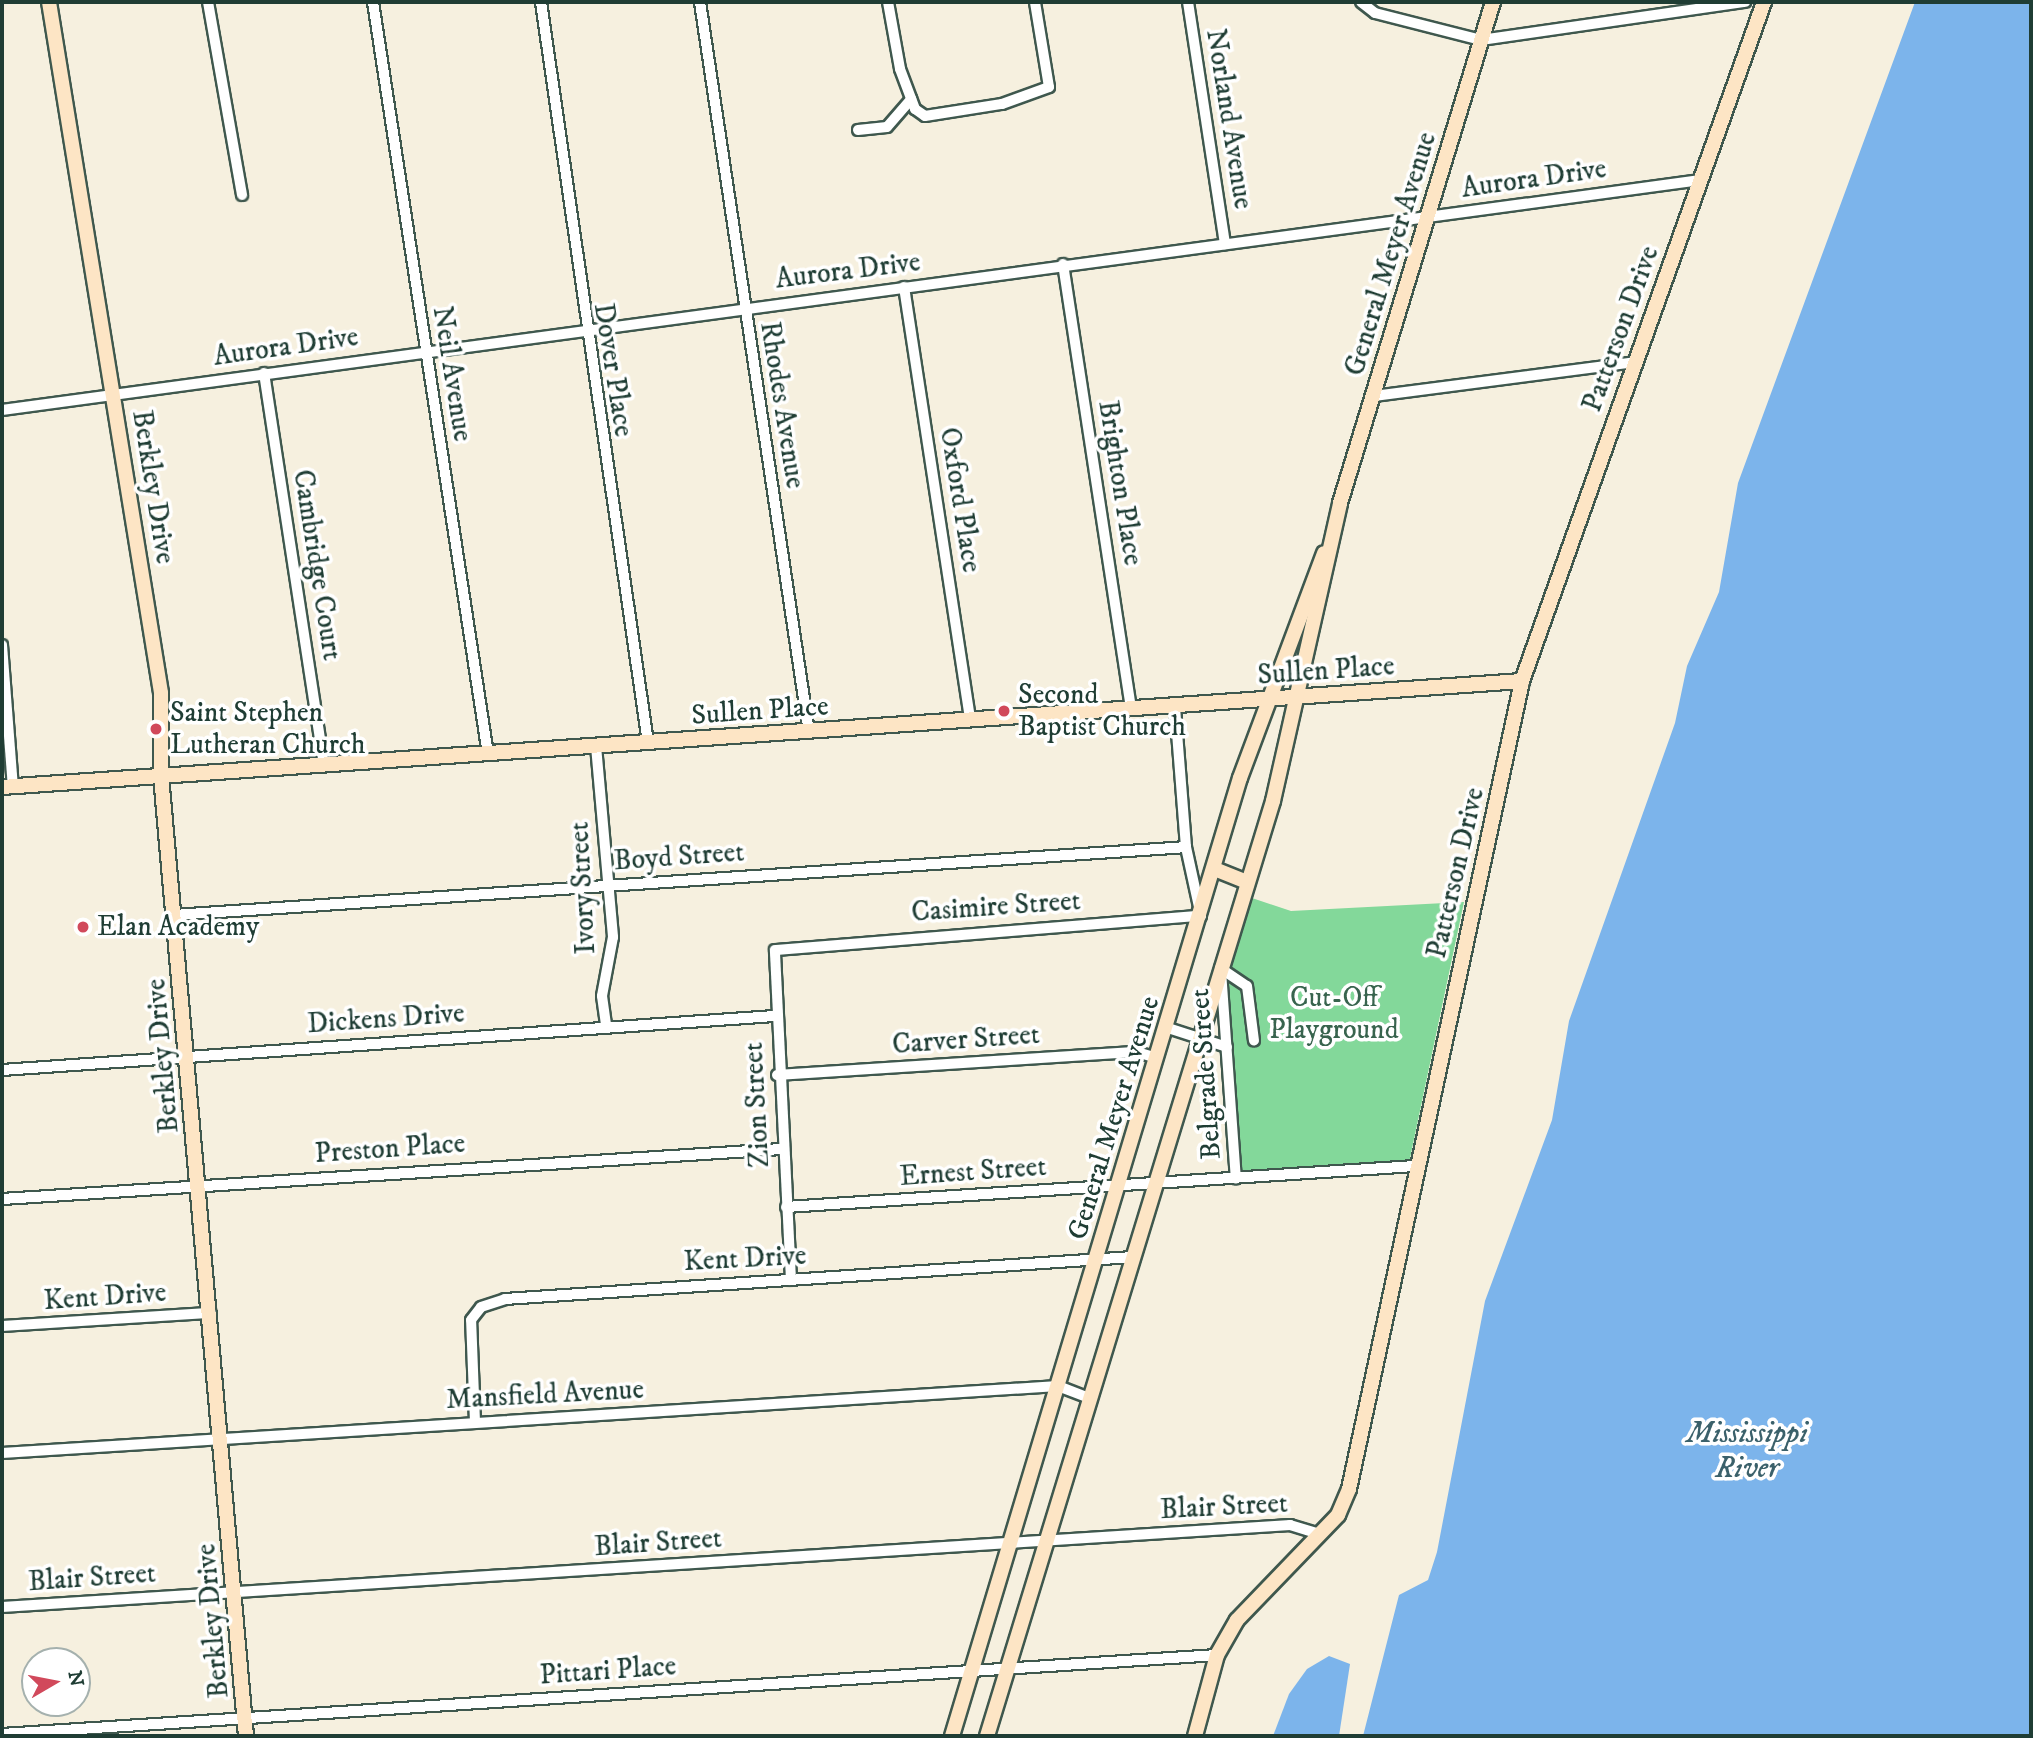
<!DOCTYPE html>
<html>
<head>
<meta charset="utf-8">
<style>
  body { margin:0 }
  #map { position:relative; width:2033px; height:1738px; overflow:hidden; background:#f6f0df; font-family:"IM FELL DW Pica",serif }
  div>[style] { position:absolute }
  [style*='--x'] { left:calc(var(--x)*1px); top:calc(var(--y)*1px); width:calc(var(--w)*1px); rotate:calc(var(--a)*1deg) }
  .green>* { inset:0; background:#83d89a }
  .water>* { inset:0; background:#7cb4eb }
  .roads { filter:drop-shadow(2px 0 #3f584e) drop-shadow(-2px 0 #3f584e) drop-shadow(0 2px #3f584e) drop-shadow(0 -2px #3f584e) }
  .street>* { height:10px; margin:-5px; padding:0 5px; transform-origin:5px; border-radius:5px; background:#fff }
  .secondary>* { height:14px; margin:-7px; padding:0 7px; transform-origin:7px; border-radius:7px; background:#fde5c5 }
  .dots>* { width:19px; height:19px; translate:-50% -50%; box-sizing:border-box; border:4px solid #fff; border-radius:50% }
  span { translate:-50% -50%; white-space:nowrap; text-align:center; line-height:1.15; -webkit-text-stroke:7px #fff; paint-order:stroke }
  .street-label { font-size:28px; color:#1f3d34 }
  .poi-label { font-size:28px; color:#1f3d34 }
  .left { translate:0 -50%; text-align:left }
  .park-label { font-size:28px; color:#38644e }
  .water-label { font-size:30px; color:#3b616b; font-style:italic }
  .frame { position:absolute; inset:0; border:4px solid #1f3d34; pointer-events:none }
  .north { position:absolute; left:21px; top:1647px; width:70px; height:70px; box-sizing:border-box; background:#fff; border:2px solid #a5b1ae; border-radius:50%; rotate:80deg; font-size:19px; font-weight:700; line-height:28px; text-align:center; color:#1f3d34 }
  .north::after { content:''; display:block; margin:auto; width:24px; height:32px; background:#d1495b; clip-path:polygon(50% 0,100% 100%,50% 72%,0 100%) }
</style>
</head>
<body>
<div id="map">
  <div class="green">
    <div style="clip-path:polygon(1249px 897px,1291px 911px,1464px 902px,1409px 1163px,1239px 1173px,1228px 978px)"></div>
  </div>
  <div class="water">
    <div style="clip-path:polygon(1915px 2px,2031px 2px,2031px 1736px,1363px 1736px,1399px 1595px,1428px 1580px,1437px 1552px,1485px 1301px,1552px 1120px,1569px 1021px,1675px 723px,1687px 666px,1719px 592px,1738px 483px)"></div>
    <div style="clip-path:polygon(1329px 1656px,1350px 1664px,1339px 1736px,1273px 1736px,1289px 1694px,1307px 1669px)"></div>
  </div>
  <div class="roads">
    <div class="street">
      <div style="--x:208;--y:2;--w:196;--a:80"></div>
      <div style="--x:373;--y:2;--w:761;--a:81.31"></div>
      <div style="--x:541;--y:2;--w:749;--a:81.78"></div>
      <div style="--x:700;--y:2;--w:738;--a:81.51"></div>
      <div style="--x:888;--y:2;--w:68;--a:79.8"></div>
      <div style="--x:900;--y:69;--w:43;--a:69.4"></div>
      <div style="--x:915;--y:109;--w:12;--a:35"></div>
      <div style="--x:925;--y:116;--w:78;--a:-8.9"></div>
      <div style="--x:1002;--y:104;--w:50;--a:-19.9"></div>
      <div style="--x:1049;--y:87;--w:86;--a:-99.4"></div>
      <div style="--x:1188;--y:2;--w:245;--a:81.3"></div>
      <div style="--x:1361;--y:2;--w:18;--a:38"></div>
      <div style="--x:1375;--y:13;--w:109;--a:14.3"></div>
      <div style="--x:1481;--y:40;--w:267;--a:-8.2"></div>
      <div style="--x:858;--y:130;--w:29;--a:-6"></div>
      <div style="--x:887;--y:127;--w:37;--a:-49"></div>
      <div style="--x:1063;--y:264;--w:450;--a:81.3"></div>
      <div style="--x:904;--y:287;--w:438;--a:81.3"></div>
      <div style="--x:264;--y:373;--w:397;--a:81.3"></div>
      <div style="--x:1374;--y:396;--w:263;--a:-7.4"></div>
      <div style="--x:2;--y:410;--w:1714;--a:-7.71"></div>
      <div style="--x:2;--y:645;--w:142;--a:85.6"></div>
      <div style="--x:596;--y:746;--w:192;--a:84.9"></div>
      <div style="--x:613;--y:937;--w:60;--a:100.6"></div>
      <div style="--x:602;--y:996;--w:30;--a:82"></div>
      <div style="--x:174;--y:915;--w:1014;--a:-3.84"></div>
      <div style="--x:1220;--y:968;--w:32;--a:34"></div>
      <div style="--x:1247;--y:986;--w:55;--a:82.7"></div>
      <div style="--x:1221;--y:971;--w:208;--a:85.9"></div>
      <div style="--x:1168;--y:1028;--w:62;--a:17.9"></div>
      <div style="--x:2;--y:1070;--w:774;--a:-4"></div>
      <div style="--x:777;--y:1075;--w:361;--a:-3.7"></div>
      <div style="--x:1137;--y:1052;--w:21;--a:17"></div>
      <div style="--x:2;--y:1199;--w:782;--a:-3.67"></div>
      <div style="--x:786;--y:1207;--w:630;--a:-3.73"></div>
      <div style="--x:791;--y:1280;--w:330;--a:-92.8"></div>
      <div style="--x:775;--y:950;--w:427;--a:-4.6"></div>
      <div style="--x:1201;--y:916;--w:71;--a:-102.3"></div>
      <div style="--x:1186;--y:847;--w:141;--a:-94.5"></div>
      <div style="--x:2;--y:1326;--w:209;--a:-3.6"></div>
      <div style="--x:475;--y:1422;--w:102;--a:-92.2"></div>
      <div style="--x:471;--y:1320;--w:16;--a:-52"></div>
      <div style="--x:481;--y:1307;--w:25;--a:-18"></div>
      <div style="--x:505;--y:1299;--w:628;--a:-3.83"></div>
      <div style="--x:2;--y:1453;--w:1058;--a:-3.63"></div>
      <div style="--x:1058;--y:1386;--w:33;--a:21"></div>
      <div style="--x:2;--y:1607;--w:1291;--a:-3.64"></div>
      <div style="--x:1290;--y:1525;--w:27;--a:17"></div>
      <div style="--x:2;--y:1734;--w:1218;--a:-3.72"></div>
    </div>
    <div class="secondary">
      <div style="--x:49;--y:2;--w:700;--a:80.79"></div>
      <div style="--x:161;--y:693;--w:83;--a:90"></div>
      <div style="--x:161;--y:776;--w:964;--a:84.94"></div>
      <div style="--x:2;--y:787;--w:1524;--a:-3.99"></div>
      <div style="--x:1217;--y:870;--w:31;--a:22"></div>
      <div style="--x:952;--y:1736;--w:1000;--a:-73.27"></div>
      <div style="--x:1240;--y:778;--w:240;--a:-69.5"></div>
      <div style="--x:987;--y:1736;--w:978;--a:-72.99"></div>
      <div style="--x:1273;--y:801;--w:305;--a:-77.3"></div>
      <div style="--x:1340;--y:503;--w:524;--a:-73.02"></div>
      <div style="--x:1195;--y:1736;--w:84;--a:-74.8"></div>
      <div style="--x:1217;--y:1655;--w:40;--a:-60.3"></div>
      <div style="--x:1237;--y:1620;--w:146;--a:-46.1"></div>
      <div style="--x:1338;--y:1515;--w:28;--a:-67"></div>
      <div style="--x:1349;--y:1489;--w:826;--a:-77.91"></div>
      <div style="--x:1522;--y:681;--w:721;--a:-70.38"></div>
    </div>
  </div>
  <div class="dots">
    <div style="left:1004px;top:711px;background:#d1495b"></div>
    <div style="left:156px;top:729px;background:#d1495b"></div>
    <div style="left:83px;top:927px;background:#d1495b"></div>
  </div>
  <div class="street-label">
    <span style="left:1229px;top:119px;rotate:81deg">Norland Avenue</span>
    <span style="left:1534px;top:179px;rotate:-8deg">Aurora Drive</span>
    <span style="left:1391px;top:254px;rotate:-73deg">General Meyer Avenue</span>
    <span style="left:848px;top:271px;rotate:-7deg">Aurora Drive</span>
    <span style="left:1621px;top:329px;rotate:-70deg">Patterson Drive</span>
    <span style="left:286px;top:347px;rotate:-8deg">Aurora Drive</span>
    <span style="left:613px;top:370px;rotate:81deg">Dover Place</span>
    <span style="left:452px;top:374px;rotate:81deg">Neil Avenue</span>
    <span style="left:782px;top:405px;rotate:81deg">Rhodes Avenue</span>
    <span style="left:1120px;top:483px;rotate:81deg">Brighton Place</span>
    <span style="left:153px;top:487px;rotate:81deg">Berkley Drive</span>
    <span style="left:960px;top:500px;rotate:81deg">Oxford Place</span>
    <span style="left:317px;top:565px;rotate:81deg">Cambridge Court</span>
    <span style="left:1326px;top:671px;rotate:-4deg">Sullen Place</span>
    <span style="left:760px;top:711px;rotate:-4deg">Sullen Place</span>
    <span style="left:679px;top:857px;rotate:-4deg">Boyd Street</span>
    <span style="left:1456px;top:873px;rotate:-77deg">Patterson Drive</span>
    <span style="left:583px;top:888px;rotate:-93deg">Ivory Street</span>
    <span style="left:996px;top:907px;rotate:-4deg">Casimire Street</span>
    <span style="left:386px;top:1019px;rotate:-4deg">Dickens Drive</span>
    <span style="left:966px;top:1040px;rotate:-4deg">Carver Street</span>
    <span style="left:163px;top:1056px;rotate:-95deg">Berkley Drive</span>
    <span style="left:1206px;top:1074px;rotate:-94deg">Belgrade Street</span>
    <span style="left:757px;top:1105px;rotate:-93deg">Zion Street</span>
    <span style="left:1114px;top:1118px;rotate:-73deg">General Meyer Avenue</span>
    <span style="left:390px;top:1149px;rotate:-4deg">Preston Place</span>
    <span style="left:973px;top:1172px;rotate:-4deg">Ernest Street</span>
    <span style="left:745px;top:1259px;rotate:-3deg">Kent Drive</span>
    <span style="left:105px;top:1297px;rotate:-4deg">Kent Drive</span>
    <span style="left:545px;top:1395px;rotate:-3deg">Mansfield Avenue</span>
    <span style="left:1224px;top:1507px;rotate:-3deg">Blair Street</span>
    <span style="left:658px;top:1543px;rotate:-4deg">Blair Street</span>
    <span style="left:92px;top:1578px;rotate:-4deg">Blair Street</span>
    <span style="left:213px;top:1621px;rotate:-95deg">Berkley Drive</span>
    <span style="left:608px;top:1671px;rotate:-4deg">Pittari Place</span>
  </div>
  <div class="poi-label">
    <span class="left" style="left:1018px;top:711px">Second<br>Baptist Church</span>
    <span class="left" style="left:170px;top:729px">Saint Stephen<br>Lutheran Church</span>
    <span class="left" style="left:97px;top:927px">Elan Academy</span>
  </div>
  <div class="park-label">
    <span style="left:1334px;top:1014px">Cut-Off<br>Playground</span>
  </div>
  <div class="water-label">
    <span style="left:1747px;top:1451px">Mississippi<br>River</span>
  </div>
  <div class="frame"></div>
  <div class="north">N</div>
</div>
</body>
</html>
